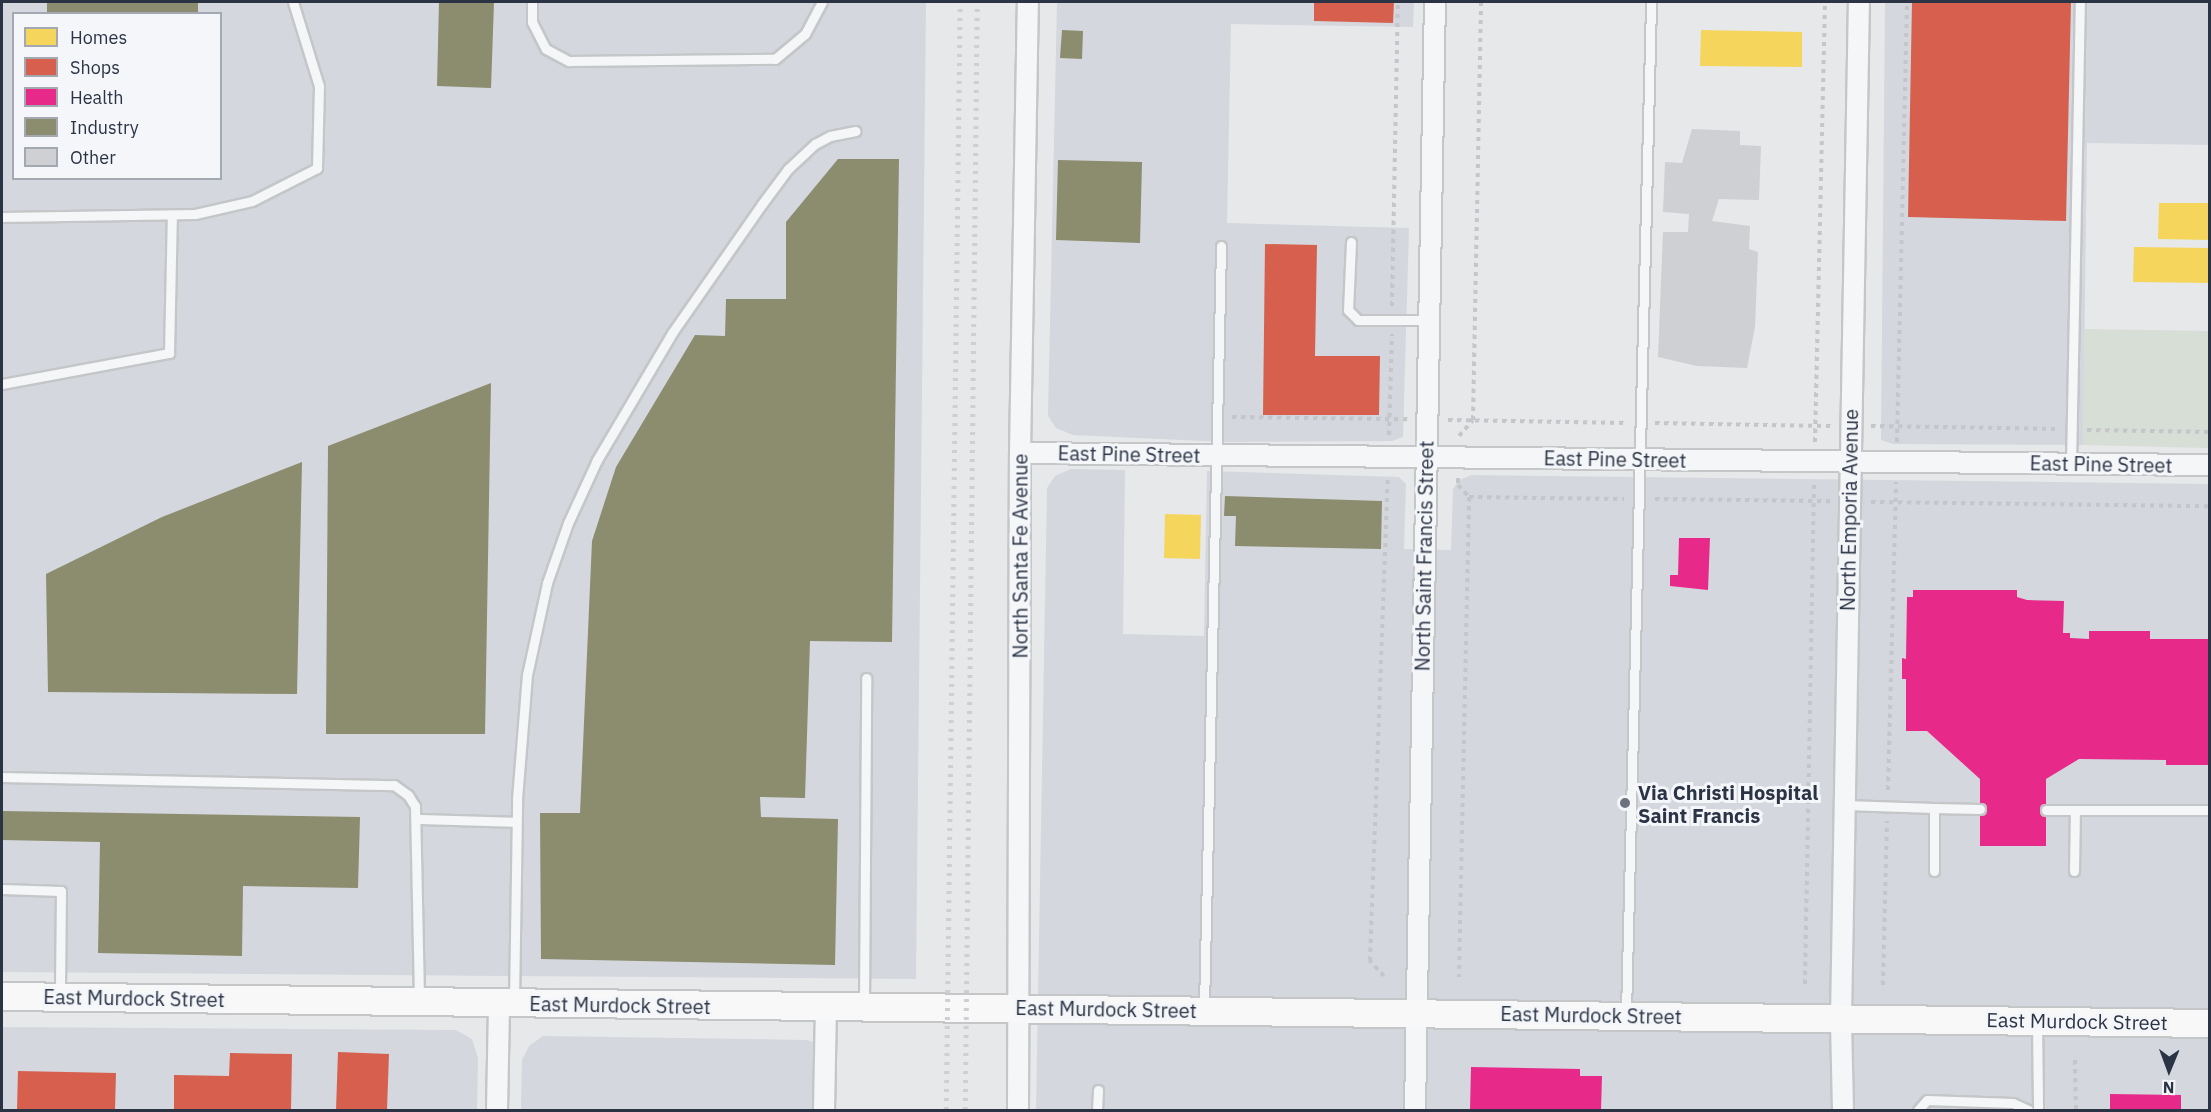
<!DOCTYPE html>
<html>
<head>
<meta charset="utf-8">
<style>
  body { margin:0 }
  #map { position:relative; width:2211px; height:1112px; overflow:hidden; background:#e6e8ea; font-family:"IBM Plex Sans",sans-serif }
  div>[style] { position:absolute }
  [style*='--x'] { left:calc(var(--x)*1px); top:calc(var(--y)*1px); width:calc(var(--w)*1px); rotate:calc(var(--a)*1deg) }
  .built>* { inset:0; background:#d4d7dd }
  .green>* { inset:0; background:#d6ded6 }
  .homes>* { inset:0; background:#f6d55c }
  .shops>* { inset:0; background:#d6604d }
  .health>* { inset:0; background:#e7298a }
  .industry>* { inset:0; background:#8c8c6e }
  .building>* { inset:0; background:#ced0d3 }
  .path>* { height:4px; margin-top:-2px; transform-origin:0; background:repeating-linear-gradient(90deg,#c5c6ca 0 4.5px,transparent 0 9px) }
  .roads { filter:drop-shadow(2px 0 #c4c6c8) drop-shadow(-2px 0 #c4c6c8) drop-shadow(0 2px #c4c6c8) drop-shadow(0 -2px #c4c6c8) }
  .lane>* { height:9px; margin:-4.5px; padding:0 4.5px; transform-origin:4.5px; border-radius:4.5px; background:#f5f6f7 }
  .street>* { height:20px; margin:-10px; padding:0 10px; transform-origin:10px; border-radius:10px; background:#f5f6f7 }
  .secondary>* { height:27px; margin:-13.5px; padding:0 13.5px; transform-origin:13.5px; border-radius:13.5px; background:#f8f8f8 }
  .rail>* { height:4.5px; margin-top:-2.25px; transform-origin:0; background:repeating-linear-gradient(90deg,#cecfd2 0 3px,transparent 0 9px) }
  .dots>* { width:16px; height:16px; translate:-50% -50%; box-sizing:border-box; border:3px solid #f4f6f9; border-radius:50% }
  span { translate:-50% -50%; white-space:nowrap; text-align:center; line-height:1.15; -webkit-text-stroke:6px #f4f6f9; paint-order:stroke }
  .street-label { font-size:20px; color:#2b3445 }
  .poi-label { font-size:20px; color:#2b3445; font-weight:700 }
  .left { translate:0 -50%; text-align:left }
  .frame { position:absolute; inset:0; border:3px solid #2b3445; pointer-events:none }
  .legend { position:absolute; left:12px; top:12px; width:210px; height:168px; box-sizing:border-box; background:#f4f6f9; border:2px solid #a4a8b1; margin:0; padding:8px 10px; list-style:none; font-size:18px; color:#2b3445 }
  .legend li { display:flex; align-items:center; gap:12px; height:30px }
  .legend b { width:30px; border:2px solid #a4a8b1 }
  .north { position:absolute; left:2139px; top:1040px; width:60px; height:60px; -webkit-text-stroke:4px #f4f6f9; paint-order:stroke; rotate:181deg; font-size:16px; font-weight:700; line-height:24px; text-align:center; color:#2b3445 }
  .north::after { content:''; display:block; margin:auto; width:21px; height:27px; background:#2b3445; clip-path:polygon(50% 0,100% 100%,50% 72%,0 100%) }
</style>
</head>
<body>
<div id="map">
  <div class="built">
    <div style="clip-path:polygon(evenodd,2px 2px,926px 2px,916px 979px,2px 972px,2px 2px,14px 14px,220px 14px,220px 178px,14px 178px,14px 14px)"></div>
    <div style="clip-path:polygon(1057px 2px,1414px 2px,1413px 27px,1231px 24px,1227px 223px,1409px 228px,1403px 437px,1392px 441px,1225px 442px,1073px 435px,1056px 428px,1048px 416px)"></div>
    <div style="clip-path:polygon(1885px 2px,2209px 2px,2209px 145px,2087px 143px,2083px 445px,1893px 444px,1881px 440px)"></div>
    <div style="clip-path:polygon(1071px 469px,1125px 470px,1123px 634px,1204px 636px,1207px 471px,1399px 477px,1406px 484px,1404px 549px,1451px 550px,1453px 489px,1459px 480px,1472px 475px,2209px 484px,2209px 1110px,1036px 1110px,1047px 488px,1055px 476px)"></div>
    <div style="clip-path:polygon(2px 1027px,456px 1030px,472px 1039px,478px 1058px,477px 1110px,2px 1110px)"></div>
    <div style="clip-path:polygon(543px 1036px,807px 1040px,819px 1044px,818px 1110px,521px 1110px,522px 1060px,529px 1046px)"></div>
  </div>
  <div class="green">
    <div style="clip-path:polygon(2084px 329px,2209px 331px,2209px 448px,2083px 445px)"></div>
  </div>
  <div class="homes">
    <div style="clip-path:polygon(1701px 30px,1802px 32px,1802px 67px,1700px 66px)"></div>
    <div style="clip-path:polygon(2159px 203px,2210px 203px,2210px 240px,2158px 239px)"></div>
    <div style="clip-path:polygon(2134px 247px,2210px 248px,2210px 283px,2133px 282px)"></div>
    <div style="clip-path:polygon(1165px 514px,1201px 515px,1200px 559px,1164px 558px)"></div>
  </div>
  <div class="shops">
    <div style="clip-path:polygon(1314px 2px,1394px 2px,1393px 23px,1314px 21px)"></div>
    <div style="clip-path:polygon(1912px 2px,2071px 2px,2066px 221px,1908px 217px)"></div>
    <div style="clip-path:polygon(1265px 244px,1317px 245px,1315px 356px,1380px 356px,1379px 415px,1263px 415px)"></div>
    <div style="clip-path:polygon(338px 1052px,389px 1054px,387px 1110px,336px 1110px)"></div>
    <div style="clip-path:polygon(230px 1053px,292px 1054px,291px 1110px,174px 1110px,174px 1075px,229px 1076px)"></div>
    <div style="clip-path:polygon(18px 1071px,116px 1073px,115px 1110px,17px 1110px)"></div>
  </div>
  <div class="health">
    <div style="clip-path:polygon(1679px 538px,1710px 538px,1708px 590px,1670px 586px,1670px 575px,1678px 575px)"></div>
    <div style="clip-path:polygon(1913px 590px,2017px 590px,2017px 597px,2027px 600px,2064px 601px,2063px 633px,2070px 633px,2070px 638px,2089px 639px,2089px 631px,2150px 631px,2150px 639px,2210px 639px,2210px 765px,2166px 765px,2166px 760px,2079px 759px,2046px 779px,2046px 846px,1980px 846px,1980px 779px,1927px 731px,1906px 731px,1906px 679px,1902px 679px,1902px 658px,1906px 659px,1907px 597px,1913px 597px)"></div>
    <div style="clip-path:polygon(1471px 1067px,1580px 1069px,1580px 1076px,1602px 1076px,1601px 1110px,1470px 1110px)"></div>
    <div style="clip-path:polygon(2110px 1094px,2181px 1095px,2181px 1110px,2110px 1110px)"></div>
  </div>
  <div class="industry">
    <div style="clip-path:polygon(47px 2px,198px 2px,198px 14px,47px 14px)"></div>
    <div style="clip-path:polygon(439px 2px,494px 2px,491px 88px,437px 86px)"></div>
    <div style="clip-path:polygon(1062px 30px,1083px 31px,1082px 59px,1060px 58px)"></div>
    <div style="clip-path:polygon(838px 159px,899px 159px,892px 642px,810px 641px,805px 798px,760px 797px,761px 817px,838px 819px,835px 965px,541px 959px,540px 813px,580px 813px,592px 541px,616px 467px,695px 335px,725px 336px,726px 299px,786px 299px,786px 222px)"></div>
    <div style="clip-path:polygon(1058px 160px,1142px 162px,1140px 243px,1056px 240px)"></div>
    <div style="clip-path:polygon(491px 383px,485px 734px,326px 734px,328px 446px)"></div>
    <div style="clip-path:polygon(302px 462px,297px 694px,48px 692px,46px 574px,162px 517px)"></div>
    <div style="clip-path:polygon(1225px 496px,1382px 501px,1381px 549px,1235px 546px,1236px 516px,1224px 516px)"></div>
    <div style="clip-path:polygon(2px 811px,360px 817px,358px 888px,243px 886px,242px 956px,98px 953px,100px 842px,2px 840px)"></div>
  </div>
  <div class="building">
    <div style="clip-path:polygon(1692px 129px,1740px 131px,1740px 145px,1761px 146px,1759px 200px,1719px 199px,1712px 221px,1750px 226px,1749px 249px,1758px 252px,1755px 327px,1747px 368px,1697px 366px,1658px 357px,1663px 232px,1688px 232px,1689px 214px,1663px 212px,1665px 162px,1682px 163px)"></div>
  </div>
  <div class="path">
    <div style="--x:1392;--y:306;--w:304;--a:-88.9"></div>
    <div style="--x:1232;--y:417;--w:176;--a:0.7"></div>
    <div style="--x:1448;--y:420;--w:176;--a:1"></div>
    <div style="--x:1655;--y:423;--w:176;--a:1"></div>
    <div style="--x:1871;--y:426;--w:185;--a:0.9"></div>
    <div style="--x:2087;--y:430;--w:123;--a:0.9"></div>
    <div style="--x:1389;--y:435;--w:101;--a:-88.3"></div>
    <div style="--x:1459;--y:436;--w:21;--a:-49"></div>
    <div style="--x:1473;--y:420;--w:418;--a:-88.9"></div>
    <div style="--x:1815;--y:442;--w:440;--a:-88.7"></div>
    <div style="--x:1897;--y:442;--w:440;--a:-88.7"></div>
    <div style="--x:1458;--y:478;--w:7;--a:90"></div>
    <div style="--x:1458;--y:485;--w:16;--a:47"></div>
    <div style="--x:1469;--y:497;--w:480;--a:91.2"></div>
    <div style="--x:1469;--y:497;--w:155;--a:0.7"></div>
    <div style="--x:1655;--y:499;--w:176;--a:0.7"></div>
    <div style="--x:1871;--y:502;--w:339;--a:0.7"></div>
    <div style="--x:1888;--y:790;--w:308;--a:-88.5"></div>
    <div style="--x:1384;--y:976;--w:21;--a:-133"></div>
    <div style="--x:1370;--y:961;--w:483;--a:-87.9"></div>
    <div style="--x:1805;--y:984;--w:502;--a:-88.97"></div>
    <div style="--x:1883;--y:985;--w:164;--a:-88.6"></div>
    <div style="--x:2075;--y:1060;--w:50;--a:88.9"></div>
  </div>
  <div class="roads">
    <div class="lane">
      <div style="--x:532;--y:2;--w:20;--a:90"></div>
      <div style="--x:532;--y:22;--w:30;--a:63"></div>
      <div style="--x:546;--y:49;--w:26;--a:28"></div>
      <div style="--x:569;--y:61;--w:206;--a:-0.6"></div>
      <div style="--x:775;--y:59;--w:39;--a:-40"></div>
      <div style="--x:805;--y:34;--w:36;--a:-62"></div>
      <div style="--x:2;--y:217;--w:193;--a:-0.9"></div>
      <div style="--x:195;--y:214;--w:58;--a:-12.8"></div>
      <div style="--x:252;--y:201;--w:73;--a:-26.9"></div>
      <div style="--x:317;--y:168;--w:82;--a:-88.6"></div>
      <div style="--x:319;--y:86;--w:88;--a:-107.2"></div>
      <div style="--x:1351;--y:242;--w:68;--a:92.5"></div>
      <div style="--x:1348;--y:310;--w:14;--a:45"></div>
      <div style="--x:1358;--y:320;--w:72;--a:0"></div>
      <div style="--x:2;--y:384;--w:170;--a:-10.5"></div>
      <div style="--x:169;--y:353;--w:138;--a:-88.8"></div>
      <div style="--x:2071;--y:464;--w:462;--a:-88.9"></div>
      <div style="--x:2;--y:777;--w:392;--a:1.2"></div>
      <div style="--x:394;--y:785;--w:17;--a:36"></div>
      <div style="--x:408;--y:795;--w:13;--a:58"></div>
      <div style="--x:415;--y:806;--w:194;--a:88.8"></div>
      <div style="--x:1845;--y:805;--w:89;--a:1.9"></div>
      <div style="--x:1934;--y:808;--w:63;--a:90"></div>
      <div style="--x:1934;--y:808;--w:46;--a:1.2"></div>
      <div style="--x:2046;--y:810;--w:29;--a:0"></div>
      <div style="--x:416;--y:819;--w:100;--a:1.7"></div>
      <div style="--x:2074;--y:871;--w:61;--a:-89.1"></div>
      <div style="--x:2075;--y:810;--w:135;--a:0"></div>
      <div style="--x:2;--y:889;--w:59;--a:1.9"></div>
      <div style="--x:61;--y:891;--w:104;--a:90.6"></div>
      <div style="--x:514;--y:1001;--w:202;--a:-89.1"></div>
      <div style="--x:517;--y:799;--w:124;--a:-85.4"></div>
      <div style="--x:527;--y:675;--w:94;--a:-77.7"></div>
      <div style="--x:547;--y:583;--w:64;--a:-70.7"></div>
      <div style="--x:568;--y:523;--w:69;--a:-65.3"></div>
      <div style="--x:597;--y:460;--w:147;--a:-59.4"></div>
      <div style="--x:672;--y:333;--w:157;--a:-55.1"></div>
      <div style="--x:762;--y:204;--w:44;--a:-53.4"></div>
      <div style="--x:788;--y:169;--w:37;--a:-43"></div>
      <div style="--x:815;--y:144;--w:17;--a:-28"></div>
      <div style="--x:830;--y:136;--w:26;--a:-11"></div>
      <div style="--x:864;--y:1003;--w:325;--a:-89.6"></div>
      <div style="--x:1204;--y:1008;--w:762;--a:-88.72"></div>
      <div style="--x:1626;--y:1013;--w:1011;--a:-88.58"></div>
      <div style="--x:2037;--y:1023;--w:87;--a:89.3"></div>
      <div style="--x:1097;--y:1110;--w:20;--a:-87"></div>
      <div style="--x:1918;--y:1110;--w:13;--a:-48"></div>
      <div style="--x:1927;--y:1100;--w:86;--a:2"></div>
      <div style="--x:2013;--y:1103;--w:17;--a:25"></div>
    </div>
    <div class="street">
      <div style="--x:1020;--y:453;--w:1190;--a:0.58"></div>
      <div style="--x:497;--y:1110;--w:107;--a:-88.9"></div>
      <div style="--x:824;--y:1110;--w:103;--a:-88.9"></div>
      <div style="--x:1018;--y:1110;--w:657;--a:-89.83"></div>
      <div style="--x:1020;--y:453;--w:451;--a:-89"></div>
      <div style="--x:1415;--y:1110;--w:1108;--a:-88.97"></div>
      <div style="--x:1843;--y:1110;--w:91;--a:-91.3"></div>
      <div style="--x:1841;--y:1019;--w:1017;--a:-88.99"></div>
    </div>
    <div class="secondary">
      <div style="--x:2;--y:996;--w:2208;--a:0.7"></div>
    </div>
  </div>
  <div class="rail">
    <div style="--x:946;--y:1110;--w:1108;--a:-89.28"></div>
    <div style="--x:965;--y:1110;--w:1108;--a:-89.38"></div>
  </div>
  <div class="dots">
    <div style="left:1625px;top:803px;background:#6c737f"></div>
  </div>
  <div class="street-label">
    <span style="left:1129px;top:454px;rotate:1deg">East Pine Street</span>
    <span style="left:1615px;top:459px;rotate:1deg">East Pine Street</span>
    <span style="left:2101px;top:464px;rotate:1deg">East Pine Street</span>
    <span style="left:1849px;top:510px;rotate:-89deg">North Emporia Avenue</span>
    <span style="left:1020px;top:556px;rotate:-90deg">North Santa Fe Avenue</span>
    <span style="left:1424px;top:556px;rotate:-89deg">North Saint Francis Street</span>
    <span style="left:134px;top:998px;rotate:1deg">East Murdock Street</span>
    <span style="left:620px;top:1005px;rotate:1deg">East Murdock Street</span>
    <span style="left:1106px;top:1009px;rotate:1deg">East Murdock Street</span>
    <span style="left:1591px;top:1015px;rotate:1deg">East Murdock Street</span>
    <span style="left:2077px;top:1021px;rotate:1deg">East Murdock Street</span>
  </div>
  <div class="poi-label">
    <span class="left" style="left:1638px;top:804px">Via Christi Hospital<br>Saint Francis</span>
  </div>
  <div class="frame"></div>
  <ul class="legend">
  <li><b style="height:16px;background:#f6d55c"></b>Homes</li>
  <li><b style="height:16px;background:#d6604d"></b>Shops</li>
  <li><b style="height:16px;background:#e7298a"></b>Health</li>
  <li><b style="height:16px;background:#8c8c6e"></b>Industry</li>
  <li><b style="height:16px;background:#ced0d3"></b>Other</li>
  </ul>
  <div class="north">N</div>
</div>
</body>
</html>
